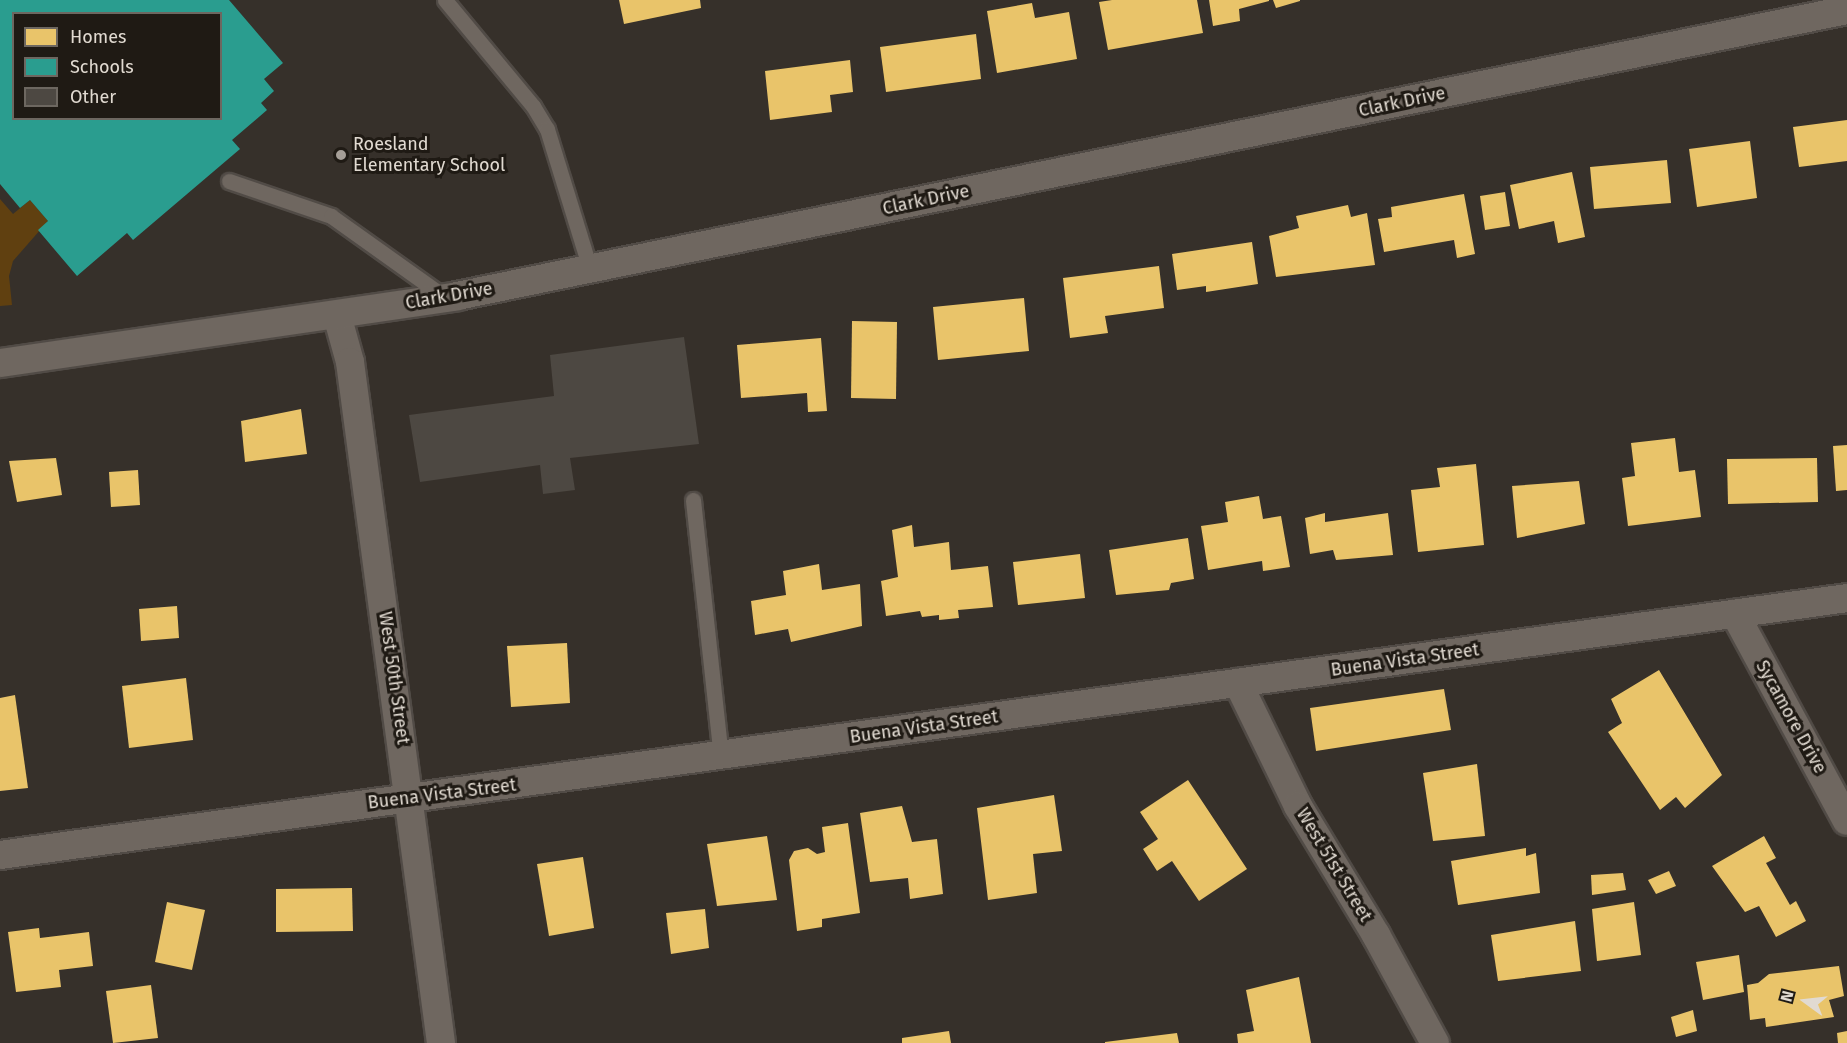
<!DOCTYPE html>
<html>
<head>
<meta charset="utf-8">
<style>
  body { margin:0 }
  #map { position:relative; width:1847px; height:1043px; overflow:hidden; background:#36302a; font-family:"Fira Sans",sans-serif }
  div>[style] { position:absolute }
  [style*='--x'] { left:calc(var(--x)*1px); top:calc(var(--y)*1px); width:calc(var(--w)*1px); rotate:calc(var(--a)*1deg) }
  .green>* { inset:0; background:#604010 }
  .homes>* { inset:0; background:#e9c46a }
  .schools>* { inset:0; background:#2a9d8f }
  .building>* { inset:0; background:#4d4842 }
  .roads { filter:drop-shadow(2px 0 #514b46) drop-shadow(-2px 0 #514b46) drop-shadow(0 2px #514b46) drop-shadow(0 -2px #514b46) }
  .service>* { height:15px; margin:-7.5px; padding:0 7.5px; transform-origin:7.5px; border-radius:7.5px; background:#6f6760 }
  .minor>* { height:28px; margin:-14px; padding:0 14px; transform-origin:14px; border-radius:14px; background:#6f6760 }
  .dots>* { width:16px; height:16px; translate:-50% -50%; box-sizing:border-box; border:3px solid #1f1a14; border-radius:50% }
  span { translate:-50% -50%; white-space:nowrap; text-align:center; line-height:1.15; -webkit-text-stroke:6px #1f1a14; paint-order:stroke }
  .street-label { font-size:18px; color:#e1dad1 }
  .poi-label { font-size:18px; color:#e1dad1 }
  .left { translate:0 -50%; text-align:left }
  .legend { position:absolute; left:12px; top:12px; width:210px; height:108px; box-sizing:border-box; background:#1f1a14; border:2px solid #6d6760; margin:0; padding:8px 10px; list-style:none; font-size:18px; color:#e1dad1 }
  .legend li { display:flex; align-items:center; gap:12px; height:30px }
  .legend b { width:30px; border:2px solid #6d6760 }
  .north { position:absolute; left:1775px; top:971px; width:60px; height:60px; -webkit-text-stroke:4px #1f1a14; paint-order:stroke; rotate:285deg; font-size:16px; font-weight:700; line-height:24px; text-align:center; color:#e1dad1 }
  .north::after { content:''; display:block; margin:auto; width:21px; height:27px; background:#e1dad1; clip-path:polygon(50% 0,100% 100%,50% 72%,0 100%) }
</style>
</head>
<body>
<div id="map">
  <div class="green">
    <div style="clip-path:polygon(0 199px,13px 214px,30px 200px,48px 221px,13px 261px,9px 276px,12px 305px,0 306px)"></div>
  </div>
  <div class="homes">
    <div style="clip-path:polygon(619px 0,700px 0,701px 8px,624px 24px)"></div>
    <div style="clip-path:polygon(1112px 0,1197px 0,1203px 33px,1108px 50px,1099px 2px)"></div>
    <div style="clip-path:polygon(1209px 0,1269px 0,1269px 1px,1239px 9px,1240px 21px,1213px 26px)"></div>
    <div style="clip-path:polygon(1273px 0,1300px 0,1300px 1px,1276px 8px)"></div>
    <div style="clip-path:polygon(1032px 3px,1035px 18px,1069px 12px,1077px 59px,997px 73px,987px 11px)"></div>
    <div style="clip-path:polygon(976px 34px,981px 79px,886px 92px,880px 47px)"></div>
    <div style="clip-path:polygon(850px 60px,853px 92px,830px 95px,832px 112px,770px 120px,765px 71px)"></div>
    <div style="clip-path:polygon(1847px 120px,1847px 161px,1799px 167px,1793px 127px)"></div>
    <div style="clip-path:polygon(1750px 141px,1757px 198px,1697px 207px,1689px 149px)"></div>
    <div style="clip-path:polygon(1667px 160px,1671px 203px,1594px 209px,1590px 167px)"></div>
    <div style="clip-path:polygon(1572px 172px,1585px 237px,1558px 243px,1554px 221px,1519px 229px,1510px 185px)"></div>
    <div style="clip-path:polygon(1505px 192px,1510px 226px,1485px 230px,1480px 196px)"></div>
    <div style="clip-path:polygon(1464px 194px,1475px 254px,1457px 258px,1454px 240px,1384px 252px,1378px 219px,1392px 217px,1391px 207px)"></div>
    <div style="clip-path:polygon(1348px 205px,1351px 217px,1367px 213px,1375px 265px,1276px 277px,1269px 236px,1299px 228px,1296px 216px)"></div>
    <div style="clip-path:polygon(1252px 242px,1258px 284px,1206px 292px,1206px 286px,1177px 290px,1172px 254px)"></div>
    <div style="clip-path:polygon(1159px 266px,1164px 308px,1105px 316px,1108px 333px,1070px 338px,1063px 278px)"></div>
    <div style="clip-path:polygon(1024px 298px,1029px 351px,938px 360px,933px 307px)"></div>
    <div style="clip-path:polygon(852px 321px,897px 322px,896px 399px,851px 398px)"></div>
    <div style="clip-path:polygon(821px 338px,827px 411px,808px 412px,807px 393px,741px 398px,737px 345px)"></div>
    <div style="clip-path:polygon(301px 409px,307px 454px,245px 462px,241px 421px)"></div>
    <div style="clip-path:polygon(1675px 438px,1679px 472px,1695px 470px,1701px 517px,1628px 526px,1622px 478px,1635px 476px,1631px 443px)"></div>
    <div style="clip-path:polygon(1847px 445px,1847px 490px,1836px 491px,1833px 446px)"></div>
    <div style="clip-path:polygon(56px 458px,62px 495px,17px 502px,9px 461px)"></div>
    <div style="clip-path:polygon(1817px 458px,1818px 502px,1728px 504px,1727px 459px)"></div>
    <div style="clip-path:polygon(1476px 464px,1484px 545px,1418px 552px,1411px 490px,1440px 487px,1437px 468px)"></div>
    <div style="clip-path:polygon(138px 470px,140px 505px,111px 507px,109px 472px)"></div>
    <div style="clip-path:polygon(1579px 481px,1585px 524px,1517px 538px,1512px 486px)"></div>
    <div style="clip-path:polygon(1259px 496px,1263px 519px,1281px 516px,1290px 567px,1263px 571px,1262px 561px,1208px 570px,1201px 526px,1228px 522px,1225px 502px)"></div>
    <div style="clip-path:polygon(1325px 513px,1325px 522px,1388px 513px,1393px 555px,1336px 560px,1333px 550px,1310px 554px,1305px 518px)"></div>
    <div style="clip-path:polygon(912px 525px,914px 547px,949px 542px,951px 570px,988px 566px,993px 607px,958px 610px,959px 618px,939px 620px,939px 615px,922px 617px,920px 611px,886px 616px,881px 581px,898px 577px,892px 530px)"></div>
    <div style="clip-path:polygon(1188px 538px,1194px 579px,1171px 583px,1169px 590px,1116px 595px,1109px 550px)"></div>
    <div style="clip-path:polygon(1080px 554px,1085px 598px,1018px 605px,1013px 562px)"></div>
    <div style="clip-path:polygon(819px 564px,822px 590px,860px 584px,862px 626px,791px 642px,788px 629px,755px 635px,751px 601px,786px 595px,783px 571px)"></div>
    <div style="clip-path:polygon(177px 606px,179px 638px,141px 641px,139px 609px)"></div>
    <div style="clip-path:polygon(567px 643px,570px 703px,511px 707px,507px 646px)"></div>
    <div style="clip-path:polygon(1659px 670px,1722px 775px,1685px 808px,1676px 797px,1660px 810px,1608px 732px,1622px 723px,1611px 699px)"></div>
    <div style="clip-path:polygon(186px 678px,193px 740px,129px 748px,122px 686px)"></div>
    <div style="clip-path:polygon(1444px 689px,1451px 730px,1316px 751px,1310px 708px)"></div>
    <div style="clip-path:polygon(15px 695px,28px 788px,0 791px,0 698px)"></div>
    <div style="clip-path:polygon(1477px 764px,1485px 836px,1433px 841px,1423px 773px)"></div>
    <div style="clip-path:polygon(1188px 780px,1247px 869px,1199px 901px,1172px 861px,1157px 871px,1143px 849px,1158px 839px,1140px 812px)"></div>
    <div style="clip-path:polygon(1054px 795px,1062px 851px,1033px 854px,1037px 893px,988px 900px,977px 808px)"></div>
    <div style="clip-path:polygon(902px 806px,912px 842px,937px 839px,943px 894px,910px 899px,908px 878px,870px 882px,860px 813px)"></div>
    <div style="clip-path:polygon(848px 823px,860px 913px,822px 919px,822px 927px,797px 931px,789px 860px,794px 851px,808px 848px,817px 854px,825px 852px,822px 827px)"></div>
    <div style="clip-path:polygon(767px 836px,777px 900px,717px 906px,707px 844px)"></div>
    <div style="clip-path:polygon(1764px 836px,1776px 858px,1766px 863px,1790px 905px,1796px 901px,1806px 921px,1776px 937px,1759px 906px,1745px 912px,1712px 866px)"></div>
    <div style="clip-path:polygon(1526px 848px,1526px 856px,1536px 853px,1540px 893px,1458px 905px,1451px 861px)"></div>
    <div style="clip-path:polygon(583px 857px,594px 928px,549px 936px,537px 864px)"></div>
    <div style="clip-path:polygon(1669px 871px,1676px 886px,1656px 894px,1648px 880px)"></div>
    <div style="clip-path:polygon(1623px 873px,1626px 890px,1592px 895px,1591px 875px)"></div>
    <div style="clip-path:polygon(352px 888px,353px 931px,276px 932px,276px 889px)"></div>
    <div style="clip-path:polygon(167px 902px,205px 910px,192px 970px,155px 962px)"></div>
    <div style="clip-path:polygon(1634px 902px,1641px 955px,1597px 961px,1592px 909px)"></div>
    <div style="clip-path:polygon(705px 909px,709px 948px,671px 954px,666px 913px)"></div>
    <div style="clip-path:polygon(1575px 921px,1581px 971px,1498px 981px,1491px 935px)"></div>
    <div style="clip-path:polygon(39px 928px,40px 938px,89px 932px,93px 966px,59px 970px,61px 987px,16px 992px,8px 932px)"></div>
    <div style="clip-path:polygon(1739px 955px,1744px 992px,1703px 1000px,1696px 962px)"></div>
    <div style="clip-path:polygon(1839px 966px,1844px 996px,1829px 1000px,1834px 1017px,1766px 1027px,1765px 1018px,1750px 1020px,1747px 985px,1758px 983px,1769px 974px)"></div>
    <div style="clip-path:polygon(1299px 977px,1311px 1043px,1238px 1043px,1237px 1034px,1254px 1031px,1246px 990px)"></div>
    <div style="clip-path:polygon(151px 985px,158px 1038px,113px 1043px,106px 991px)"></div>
    <div style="clip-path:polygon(1693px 1010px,1697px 1031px,1676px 1037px,1671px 1017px)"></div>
    <div style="clip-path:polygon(949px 1031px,951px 1043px,902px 1043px,902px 1038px)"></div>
    <div style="clip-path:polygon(1847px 1031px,1847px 1043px,1838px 1043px,1837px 1033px)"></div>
    <div style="clip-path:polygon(1177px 1033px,1179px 1043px,1105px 1043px,1105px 1042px)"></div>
  </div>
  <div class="schools">
    <div style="clip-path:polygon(evenodd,0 0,229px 0,283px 63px,264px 79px,274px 91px,261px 103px,267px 110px,232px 140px,240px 149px,133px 240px,127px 233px,77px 276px,38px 230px,48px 221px,30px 200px,20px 208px,0 184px,0 0,14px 14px,220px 14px,220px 118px,14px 118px,14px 14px)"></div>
  </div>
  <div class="building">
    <div style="clip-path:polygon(684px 337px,699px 444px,570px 458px,575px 490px,543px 494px,540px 465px,420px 482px,409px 415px,554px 396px,550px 355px)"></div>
  </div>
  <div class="roads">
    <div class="service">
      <div style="--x:445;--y:0;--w:138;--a:50.3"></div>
      <div style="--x:533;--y:106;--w:27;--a:59"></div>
      <div style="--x:547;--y:129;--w:146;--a:72.9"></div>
      <div style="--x:229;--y:181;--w:108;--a:18.9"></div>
      <div style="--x:331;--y:216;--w:141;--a:35.5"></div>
      <div style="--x:693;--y:500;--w:258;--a:83.8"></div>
    </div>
    <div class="minor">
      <div style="--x:337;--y:315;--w:49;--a:74.5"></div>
      <div style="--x:350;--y:362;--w:687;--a:82.39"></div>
      <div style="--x:0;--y:363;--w:462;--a:-8.3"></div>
      <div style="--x:457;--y:296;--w:1419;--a:-11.63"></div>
      <div style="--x:1735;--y:614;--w:235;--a:61.6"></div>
      <div style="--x:1238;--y:683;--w:137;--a:64"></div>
      <div style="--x:1298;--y:806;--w:151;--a:58.8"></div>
      <div style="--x:1376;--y:935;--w:123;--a:61.4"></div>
      <div style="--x:0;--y:855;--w:1865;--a:-7.92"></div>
    </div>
  </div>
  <div class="dots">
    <div style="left:341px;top:155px;background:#a59e97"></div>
  </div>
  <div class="street-label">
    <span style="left:1402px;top:102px;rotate:-12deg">Clark Drive</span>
    <span style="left:926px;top:200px;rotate:-12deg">Clark Drive</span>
    <span style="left:449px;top:296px;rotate:-10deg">Clark Drive</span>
    <span style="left:1405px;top:660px;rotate:-8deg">Buena Vista Street</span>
    <span style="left:394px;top:678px;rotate:82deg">West 50th Street</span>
    <span style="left:1791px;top:717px;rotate:61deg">Sycamore Drive</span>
    <span style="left:924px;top:727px;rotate:-8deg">Buena Vista Street</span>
    <span style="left:442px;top:794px;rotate:-7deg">Buena Vista Street</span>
    <span style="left:1334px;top:865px;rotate:59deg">West 51st Street</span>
  </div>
  <div class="poi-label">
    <span class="left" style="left:353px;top:155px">Roesland<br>Elementary School</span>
  </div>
  <ul class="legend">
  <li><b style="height:16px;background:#e9c46a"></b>Homes</li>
  <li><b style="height:16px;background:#2a9d8f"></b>Schools</li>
  <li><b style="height:16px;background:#4d4842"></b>Other</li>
  </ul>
  <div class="north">N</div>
</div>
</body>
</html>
